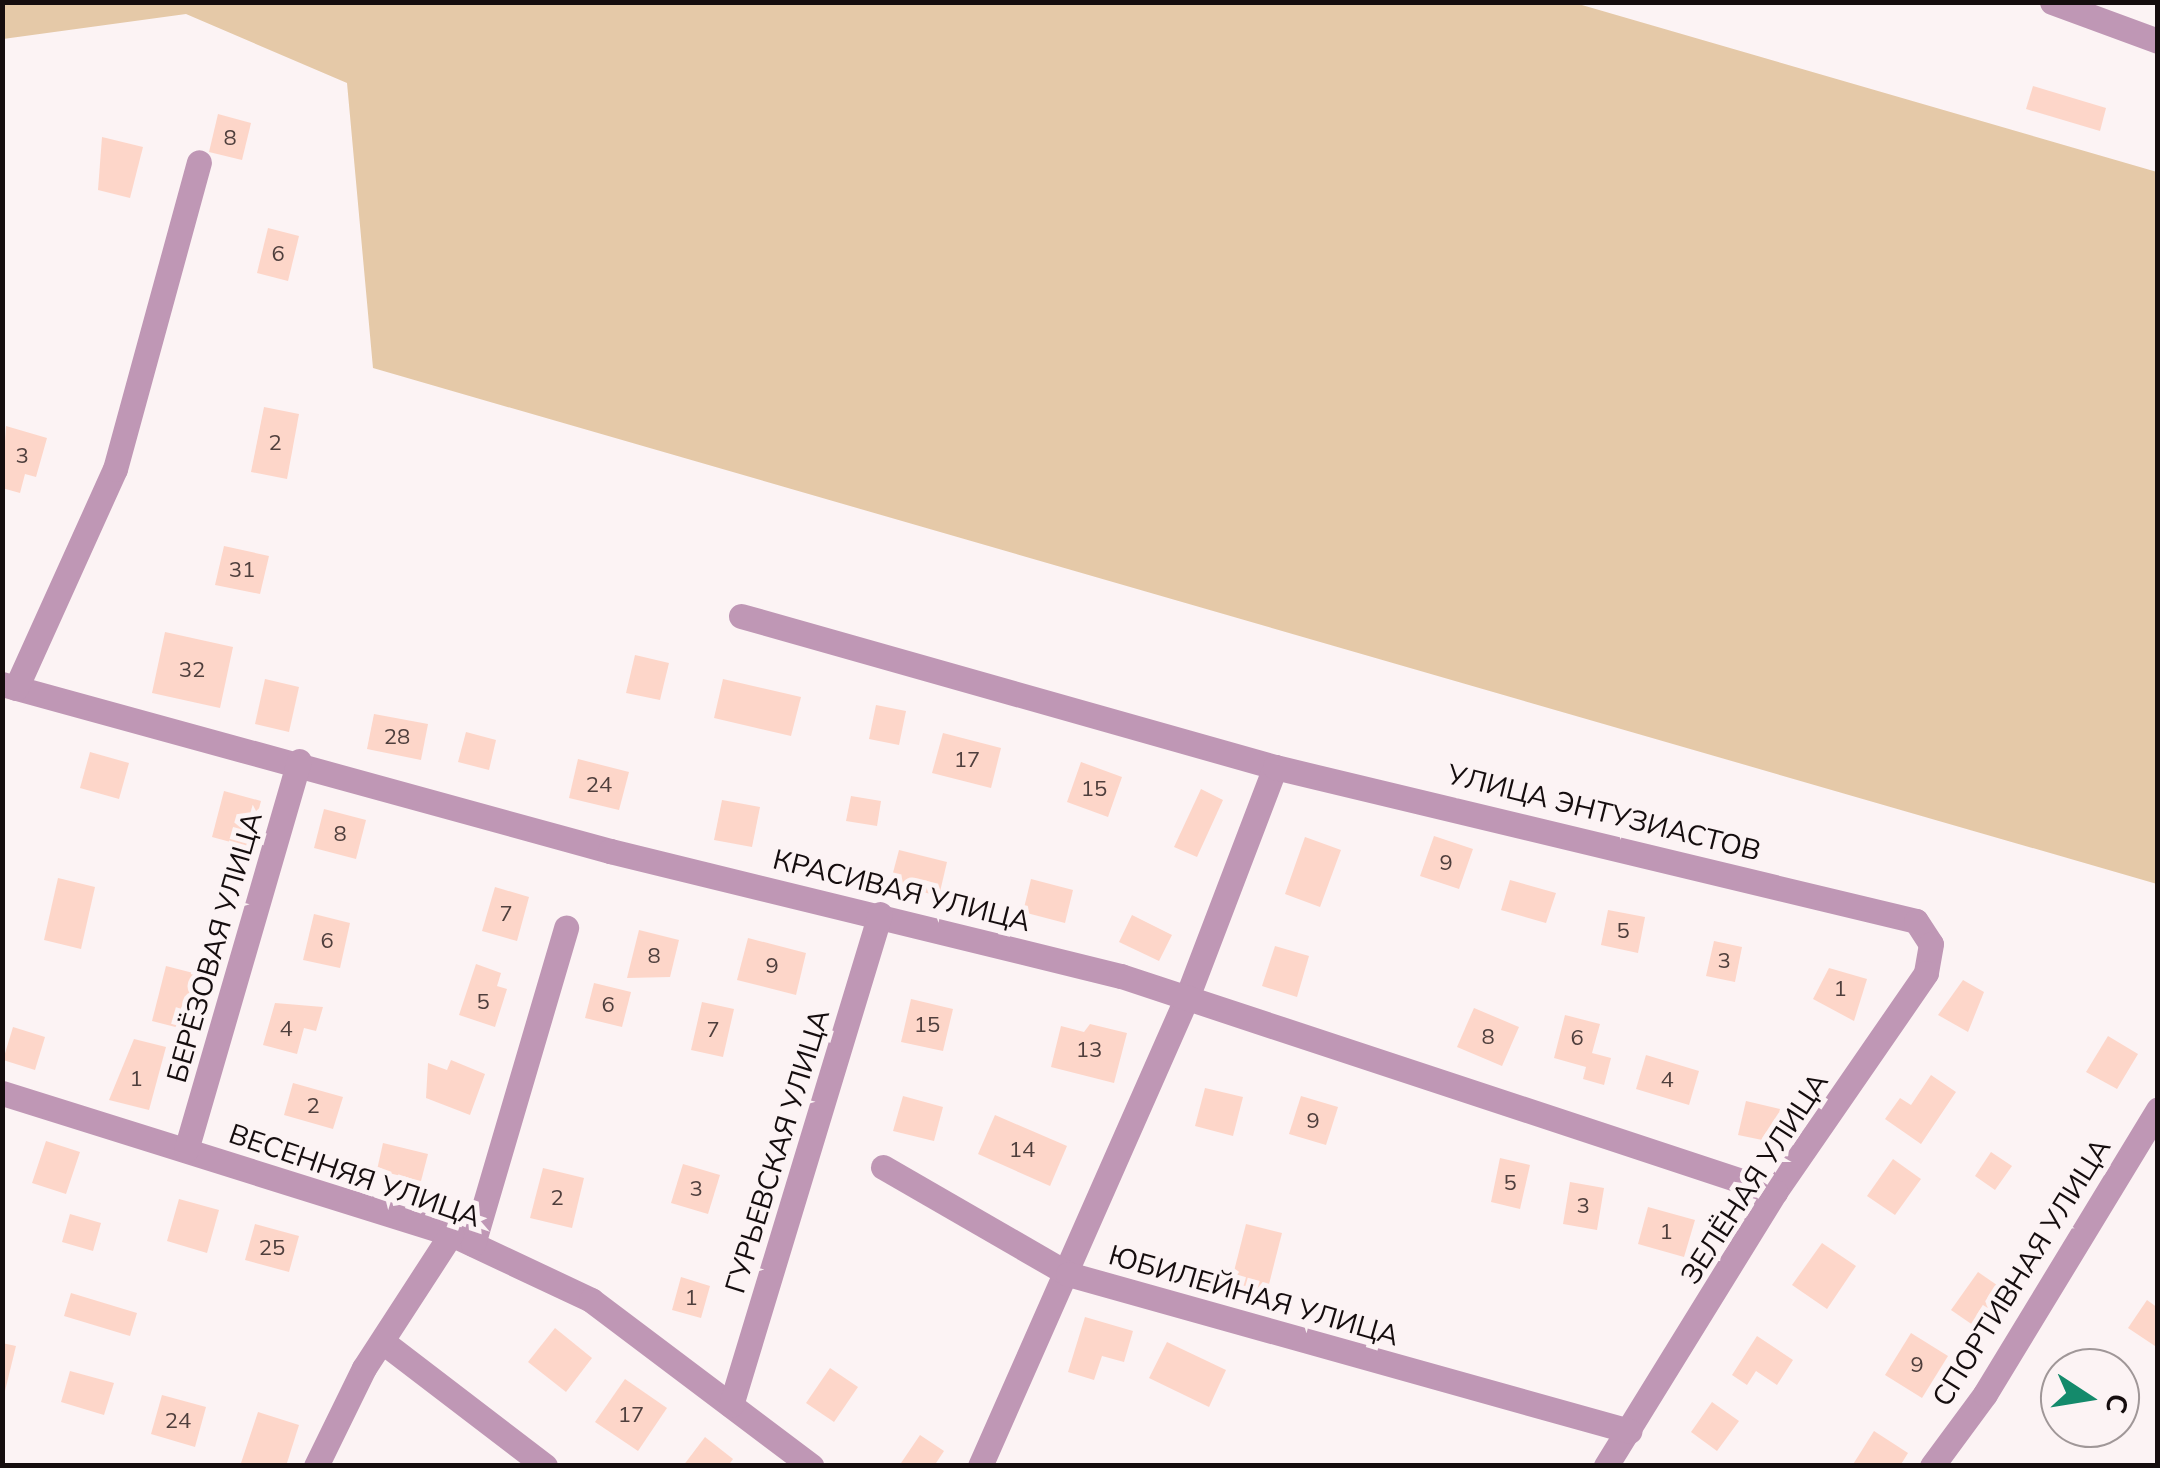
<!DOCTYPE html>
<html>
<head>
<meta charset="utf-8">
<style>
  body { margin:0 }
  #map { position:relative; width:2160px; height:1468px; overflow:hidden; background:#fcf3f4; font-family:Mulish,sans-serif }
  div>[style] { position:absolute }
  [style*='--x'] { left:calc(var(--x)*1px); top:calc(var(--y)*1px); width:calc(var(--w)*1px); rotate:calc(var(--a)*1deg) }
  .green>* { inset:0; background:#e5c9a8 }
  .building>* { inset:0; background:#fdd6c9 }
  .minor>* { height:25px; margin:-12.5px; padding:0 12.5px; transform-origin:12.5px; border-radius:12.5px; background:#bf97b5 }
  span { translate:-50% -50%; white-space:nowrap; text-align:center; line-height:1.15; -webkit-text-stroke:10px #fcf3f4; paint-order:stroke }
  .number-label { font-size:22px; color:#4f3f3d }
  .number-label span { -webkit-text-stroke-width:0 }
  .street-label { font-size:28px; color:#150d0e }
  .frame { position:absolute; inset:0; border:5px solid #150d0e; pointer-events:none }
  .north { position:absolute; left:2040px; top:1348px; width:100px; height:100px; box-sizing:border-box; background:#fcf3f4; border:2px solid #a09798; border-radius:50%; rotate:102deg; font-size:28px; font-weight:700; line-height:40px; text-align:center; color:#150d0e }
  .north::after { content:''; display:block; margin:auto; width:35px; height:45px; background:#148a6b; clip-path:polygon(50% 0,100% 100%,50% 72%,0 100%) }
</style>
</head>
<body>
<div id="map">
  <div class="green">
    <div style="clip-path:polygon(2px 3px,1575px 3px,2157px 172px,2157px 884px,373px 368px,347px 83px,186px 14px,3px 39px)"></div>
  </div>
  <div class="building">
    <div style="clip-path:polygon(2033px 86px,2106px 108px,2100px 131px,2026px 109px)"></div>
    <div style="clip-path:polygon(218px 114px,251px 123px,242px 160px,209px 152px)"></div>
    <div style="clip-path:polygon(102px 137px,143px 147px,130px 198px,98px 190px)"></div>
    <div style="clip-path:polygon(268px 228px,299px 236px,288px 281px,257px 273px)"></div>
    <div style="clip-path:polygon(264px 407px,299px 414px,287px 479px,251px 472px)"></div>
    <div style="clip-path:polygon(6px 426px,47px 438px,36px 477px,25px 474px,20px 493px,2px 488px)"></div>
    <div style="clip-path:polygon(224px 546px,269px 556px,260px 594px,215px 585px)"></div>
    <div style="clip-path:polygon(165px 632px,233px 647px,220px 708px,152px 693px)"></div>
    <div style="clip-path:polygon(635px 655px,669px 663px,660px 700px,626px 693px)"></div>
    <div style="clip-path:polygon(265px 679px,299px 687px,289px 732px,255px 724px)"></div>
    <div style="clip-path:polygon(723px 679px,801px 697px,791px 736px,714px 718px)"></div>
    <div style="clip-path:polygon(876px 705px,906px 711px,899px 745px,869px 739px)"></div>
    <div style="clip-path:polygon(374px 714px,428px 724px,421px 760px,367px 749px)"></div>
    <div style="clip-path:polygon(466px 732px,496px 740px,489px 770px,458px 762px)"></div>
    <div style="clip-path:polygon(943px 733px,1001px 748px,991px 788px,932px 773px)"></div>
    <div style="clip-path:polygon(90px 752px,129px 763px,119px 799px,80px 788px)"></div>
    <div style="clip-path:polygon(578px 759px,629px 772px,619px 810px,569px 798px)"></div>
    <div style="clip-path:polygon(1081px 762px,1122px 777px,1108px 817px,1067px 802px)"></div>
    <div style="clip-path:polygon(1201px 789px,1223px 800px,1197px 857px,1174px 847px)"></div>
    <div style="clip-path:polygon(224px 791px,261px 801px,249px 847px,212px 837px)"></div>
    <div style="clip-path:polygon(851px 796px,881px 801px,877px 826px,846px 821px)"></div>
    <div style="clip-path:polygon(722px 800px,760px 807px,752px 847px,714px 840px)"></div>
    <div style="clip-path:polygon(324px 809px,366px 820px,356px 859px,314px 848px)"></div>
    <div style="clip-path:polygon(1434px 836px,1473px 849px,1459px 889px,1420px 876px)"></div>
    <div style="clip-path:polygon(1305px 837px,1341px 850px,1320px 907px,1285px 894px)"></div>
    <div style="clip-path:polygon(899px 850px,947px 862px,939px 896px,890px 884px)"></div>
    <div style="clip-path:polygon(58px 878px,95px 887px,81px 949px,44px 940px)"></div>
    <div style="clip-path:polygon(1031px 879px,1073px 890px,1065px 923px,1023px 912px)"></div>
    <div style="clip-path:polygon(1510px 880px,1556px 893px,1546px 923px,1501px 910px)"></div>
    <div style="clip-path:polygon(495px 887px,529px 897px,517px 941px,482px 931px)"></div>
    <div style="clip-path:polygon(1608px 910px,1645px 917px,1638px 953px,1601px 945px)"></div>
    <div style="clip-path:polygon(314px 914px,350px 923px,340px 968px,303px 960px)"></div>
    <div style="clip-path:polygon(1132px 915px,1172px 935px,1159px 961px,1119px 942px)"></div>
    <div style="clip-path:polygon(639px 930px,679px 940px,670px 977px,627px 978px)"></div>
    <div style="clip-path:polygon(748px 938px,806px 953px,796px 995px,737px 980px)"></div>
    <div style="clip-path:polygon(1714px 941px,1742px 947px,1735px 982px,1706px 976px)"></div>
    <div style="clip-path:polygon(1275px 946px,1309px 956px,1297px 997px,1262px 986px)"></div>
    <div style="clip-path:polygon(476px 964px,501px 973px,497px 986px,507px 989px,495px 1027px,459px 1015px)"></div>
    <div style="clip-path:polygon(166px 966px,201px 975px,187px 1030px,152px 1021px)"></div>
    <div style="clip-path:polygon(1829px 968px,1867px 979px,1854px 1021px,1813px 999px)"></div>
    <div style="clip-path:polygon(1963px 980px,1984px 992px,1968px 1032px,1938px 1015px)"></div>
    <div style="clip-path:polygon(594px 983px,631px 992px,622px 1027px,585px 1018px)"></div>
    <div style="clip-path:polygon(911px 999px,953px 1009px,943px 1051px,901px 1042px)"></div>
    <div style="clip-path:polygon(702px 1002px,734px 1009px,723px 1057px,691px 1050px)"></div>
    <div style="clip-path:polygon(275px 1003px,323px 1007px,316px 1031px,304px 1028px,297px 1054px,263px 1045px)"></div>
    <div style="clip-path:polygon(1474px 1008px,1519px 1027px,1502px 1066px,1457px 1047px)"></div>
    <div style="clip-path:polygon(1565px 1015px,1600px 1024px,1592px 1053px,1611px 1058px,1604px 1085px,1583px 1079px,1586px 1067px,1554px 1058px)"></div>
    <div style="clip-path:polygon(1090px 1024px,1127px 1033px,1114px 1083px,1051px 1067px,1061px 1026px,1084px 1032px)"></div>
    <div style="clip-path:polygon(13px 1027px,45px 1037px,35px 1070px,3px 1060px)"></div>
    <div style="clip-path:polygon(2108px 1036px,2138px 1054px,2117px 1089px,2086px 1072px)"></div>
    <div style="clip-path:polygon(134px 1039px,166px 1047px,149px 1110px,109px 1100px)"></div>
    <div style="clip-path:polygon(1646px 1055px,1699px 1071px,1689px 1105px,1636px 1089px)"></div>
    <div style="clip-path:polygon(451px 1060px,485px 1074px,470px 1115px,426px 1098px,428px 1063px,447px 1070px)"></div>
    <div style="clip-path:polygon(1931px 1075px,1956px 1092px,1921px 1144px,1885px 1119px,1900px 1098px,1911px 1105px)"></div>
    <div style="clip-path:polygon(293px 1083px,343px 1097px,333px 1129px,284px 1115px)"></div>
    <div style="clip-path:polygon(1205px 1088px,1243px 1097px,1233px 1136px,1195px 1126px)"></div>
    <div style="clip-path:polygon(903px 1096px,943px 1107px,934px 1141px,893px 1131px)"></div>
    <div style="clip-path:polygon(1301px 1096px,1338px 1107px,1326px 1145px,1289px 1134px)"></div>
    <div style="clip-path:polygon(1746px 1101px,1780px 1109px,1772px 1142px,1738px 1135px)"></div>
    <div style="clip-path:polygon(995px 1115px,1067px 1146px,1050px 1186px,978px 1154px)"></div>
    <div style="clip-path:polygon(46px 1141px,80px 1152px,66px 1194px,32px 1183px)"></div>
    <div style="clip-path:polygon(383px 1143px,428px 1154px,421px 1181px,377px 1170px)"></div>
    <div style="clip-path:polygon(1991px 1152px,2012px 1166px,1995px 1190px,1975px 1176px)"></div>
    <div style="clip-path:polygon(1500px 1158px,1530px 1165px,1520px 1209px,1491px 1202px)"></div>
    <div style="clip-path:polygon(1893px 1159px,1921px 1179px,1895px 1215px,1867px 1196px)"></div>
    <div style="clip-path:polygon(683px 1164px,720px 1175px,708px 1214px,671px 1203px)"></div>
    <div style="clip-path:polygon(543px 1168px,584px 1178px,572px 1228px,530px 1218px)"></div>
    <div style="clip-path:polygon(1570px 1182px,1604px 1188px,1597px 1230px,1563px 1224px)"></div>
    <div style="clip-path:polygon(179px 1199px,219px 1210px,207px 1253px,167px 1241px)"></div>
    <div style="clip-path:polygon(1648px 1207px,1695px 1220px,1684px 1257px,1638px 1244px)"></div>
    <div style="clip-path:polygon(70px 1214px,101px 1223px,93px 1251px,62px 1242px)"></div>
    <div style="clip-path:polygon(255px 1224px,299px 1236px,289px 1272px,245px 1260px)"></div>
    <div style="clip-path:polygon(1246px 1224px,1282px 1233px,1267px 1292px,1231px 1283px)"></div>
    <div style="clip-path:polygon(1822px 1243px,1856px 1266px,1827px 1309px,1792px 1285px)"></div>
    <div style="clip-path:polygon(1978px 1272px,2010px 1294px,1983px 1332px,1951px 1310px)"></div>
    <div style="clip-path:polygon(681px 1277px,710px 1286px,701px 1318px,672px 1310px)"></div>
    <div style="clip-path:polygon(71px 1293px,137px 1313px,130px 1336px,64px 1316px)"></div>
    <div style="clip-path:polygon(2147px 1300px,2158px 1308px,2158px 1348px,2128px 1328px)"></div>
    <div style="clip-path:polygon(1085px 1317px,1133px 1331px,1124px 1362px,1102px 1356px,1094px 1380px,1068px 1372px)"></div>
    <div style="clip-path:polygon(555px 1328px,592px 1358px,566px 1392px,528px 1362px)"></div>
    <div style="clip-path:polygon(1911px 1333px,1948px 1356px,1922px 1398px,1885px 1375px)"></div>
    <div style="clip-path:polygon(1757px 1336px,1793px 1360px,1777px 1385px,1756px 1371px,1747px 1385px,1732px 1375px)"></div>
    <div style="clip-path:polygon(1167px 1342px,1226px 1370px,1209px 1407px,1149px 1378px)"></div>
    <div style="clip-path:polygon(2px 1343px,16px 1346px,4px 1395px,2px 1395px)"></div>
    <div style="clip-path:polygon(830px 1368px,858px 1387px,834px 1422px,806px 1403px)"></div>
    <div style="clip-path:polygon(70px 1371px,114px 1383px,104px 1415px,61px 1402px)"></div>
    <div style="clip-path:polygon(625px 1379px,667px 1408px,638px 1451px,595px 1422px)"></div>
    <div style="clip-path:polygon(162px 1395px,206px 1407px,195px 1447px,151px 1434px)"></div>
    <div style="clip-path:polygon(1712px 1402px,1739px 1421px,1717px 1451px,1691px 1432px)"></div>
    <div style="clip-path:polygon(258px 1412px,299px 1425px,286px 1466px,240px 1466px)"></div>
    <div style="clip-path:polygon(1874px 1431px,1908px 1453px,1900px 1466px,1852px 1466px)"></div>
    <div style="clip-path:polygon(920px 1435px,944px 1451px,934px 1466px,899px 1466px)"></div>
    <div style="clip-path:polygon(705px 1437px,733px 1459px,728px 1466px,683px 1466px)"></div>
  </div>
  <div class="minor">
    <div style="--x:2052;--y:2;--w:113;--a:20.2"></div>
    <div style="--x:741;--y:616;--w:555;--a:15.79"></div>
    <div style="--x:1275;--y:767;--w:246;--a:110.9"></div>
    <div style="--x:1187;--y:997;--w:513;--a:113.81"></div>
    <div style="--x:2;--y:684;--w:631;--a:15.36"></div>
    <div style="--x:610;--y:851;--w:526;--a:13.75"></div>
    <div style="--x:1121;--y:976;--w:689;--a:18.28"></div>
    <div style="--x:16;--y:688;--w:240;--a:-65.7"></div>
    <div style="--x:115;--y:469;--w:318;--a:-74.7"></div>
    <div style="--x:1275;--y:767;--w:659;--a:13.51"></div>
    <div style="--x:1916;--y:921;--w:27;--a:57"></div>
    <div style="--x:1931;--y:944;--w:29;--a:100"></div>
    <div style="--x:1926;--y:973;--w:266;--a:124.6"></div>
    <div style="--x:1775;--y:1192;--w:322;--a:121.7"></div>
    <div style="--x:2;--y:1093;--w:471;--a:17.4"></div>
    <div style="--x:451;--y:1234;--w:155;--a:25.2"></div>
    <div style="--x:591;--y:1300;--w:276;--a:37"></div>
    <div style="--x:186;--y:1150;--w:405;--a:-73.8"></div>
    <div style="--x:883;--y:1167;--w:214;--a:30"></div>
    <div style="--x:1068;--y:1274;--w:583;--a:15.63"></div>
    <div style="--x:473;--y:1244;--w:330;--a:-73.6"></div>
    <div style="--x:383;--y:1342;--w:204;--a:37.4"></div>
    <div style="--x:731;--y:1405;--w:513;--a:-73.12"></div>
    <div style="--x:316;--y:1466;--w:109;--a:-63.9"></div>
    <div style="--x:364;--y:1368;--w:160;--a:-57"></div>
    <div style="--x:1932;--y:1466;--w:89;--a:-53.6"></div>
    <div style="--x:1985;--y:1394;--w:333;--a:-58.7"></div>
  </div>
  <div class="number-label">
    <span style="left:230px;top:138px">8</span>
    <span style="left:278px;top:254px">6</span>
    <span style="left:275px;top:443px">2</span>
    <span style="left:22px;top:456px">3</span>
    <span style="left:242px;top:570px">31</span>
    <span style="left:192px;top:670px">32</span>
    <span style="left:397px;top:737px">28</span>
    <span style="left:967px;top:760px">17</span>
    <span style="left:599px;top:785px">24</span>
    <span style="left:1094px;top:789px">15</span>
    <span style="left:340px;top:834px">8</span>
    <span style="left:1446px;top:863px">9</span>
    <span style="left:506px;top:914px">7</span>
    <span style="left:1623px;top:931px">5</span>
    <span style="left:327px;top:941px">6</span>
    <span style="left:654px;top:956px">8</span>
    <span style="left:1724px;top:961px">3</span>
    <span style="left:772px;top:966px">9</span>
    <span style="left:1840px;top:989px">1</span>
    <span style="left:483px;top:1002px">5</span>
    <span style="left:608px;top:1005px">6</span>
    <span style="left:927px;top:1025px">15</span>
    <span style="left:286px;top:1029px">4</span>
    <span style="left:713px;top:1030px">7</span>
    <span style="left:1488px;top:1037px">8</span>
    <span style="left:1577px;top:1038px">6</span>
    <span style="left:1089px;top:1050px">13</span>
    <span style="left:136px;top:1079px">1</span>
    <span style="left:1667px;top:1080px">4</span>
    <span style="left:313px;top:1106px">2</span>
    <span style="left:1313px;top:1121px">9</span>
    <span style="left:1022px;top:1150px">14</span>
    <span style="left:1510px;top:1183px">5</span>
    <span style="left:696px;top:1189px">3</span>
    <span style="left:557px;top:1198px">2</span>
    <span style="left:1583px;top:1206px">3</span>
    <span style="left:1666px;top:1232px">1</span>
    <span style="left:272px;top:1248px">25</span>
    <span style="left:691px;top:1298px">1</span>
    <span style="left:1917px;top:1365px">9</span>
    <span style="left:631px;top:1415px">17</span>
    <span style="left:178px;top:1421px">24</span>
  </div>
  <div class="street-label">
    <span style="left:1604px;top:812px;rotate:14deg">УЛИЦА ЭНТУЗИАСТОВ</span>
    <span style="left:902px;top:890px;rotate:14deg">КРАСИВАЯ УЛИЦА</span>
    <span style="left:214px;top:947px;rotate:-74deg">БЕРЁЗОВАЯ УЛИЦА</span>
    <span style="left:777px;top:1151px;rotate:-73deg">ГУРЬЕВСКАЯ УЛИЦА</span>
    <span style="left:355px;top:1175px;rotate:19deg">ВЕСЕННЯЯ УЛИЦА</span>
    <span style="left:1754px;top:1178px;rotate:-57deg">ЗЕЛЁНАЯ УЛИЦА</span>
    <span style="left:2021px;top:1272px;rotate:-58deg">СПОРТИВНАЯ УЛИЦА</span>
    <span style="left:1254px;top:1295px;rotate:16deg">ЮБИЛЕЙНАЯ УЛИЦА</span>
  </div>
  <div class="frame"></div>
  <div class="north">С</div>
</div>
</body>
</html>
